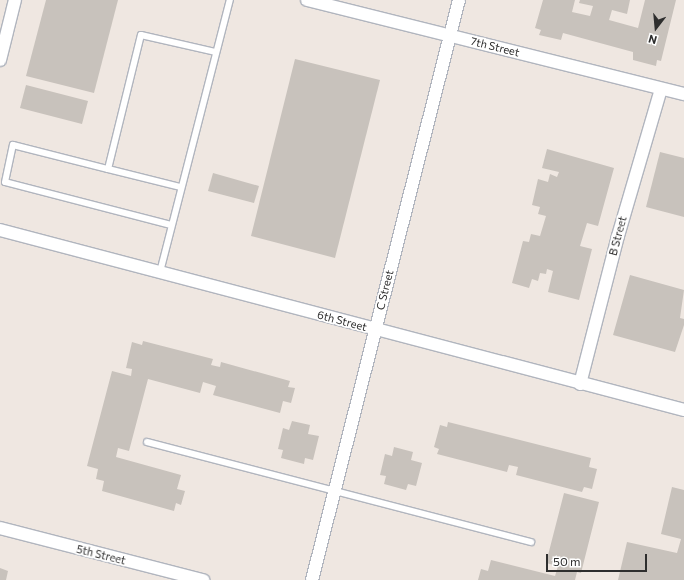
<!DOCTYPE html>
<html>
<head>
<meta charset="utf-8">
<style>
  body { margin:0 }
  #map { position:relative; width:684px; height:580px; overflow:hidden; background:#efe7e1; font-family:Commissioner,sans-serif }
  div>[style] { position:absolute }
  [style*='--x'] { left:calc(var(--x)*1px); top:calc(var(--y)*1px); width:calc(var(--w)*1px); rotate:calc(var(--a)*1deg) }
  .building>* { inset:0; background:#c8c2bc }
  .roads { filter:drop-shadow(1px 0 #b1b5be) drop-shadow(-1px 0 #b1b5be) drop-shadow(0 1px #b1b5be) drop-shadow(0 -1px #b1b5be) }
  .lane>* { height:6px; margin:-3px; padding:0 3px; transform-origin:3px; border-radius:3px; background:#fff }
  .street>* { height:12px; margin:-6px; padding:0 6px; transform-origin:6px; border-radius:6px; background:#fff }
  span { translate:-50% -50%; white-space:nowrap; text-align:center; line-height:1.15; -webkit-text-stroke:3.5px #fff; paint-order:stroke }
  .street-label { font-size:11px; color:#2e2e2e }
  .north { position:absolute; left:636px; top:8px; width:40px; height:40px; -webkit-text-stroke:3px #fff; paint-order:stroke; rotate:196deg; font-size:11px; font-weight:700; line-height:16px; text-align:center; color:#2e2e2e }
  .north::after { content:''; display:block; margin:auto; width:14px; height:18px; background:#2e2e2e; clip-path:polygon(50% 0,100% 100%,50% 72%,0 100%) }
  .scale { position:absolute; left:546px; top:554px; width:101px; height:18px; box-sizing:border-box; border:2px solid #2e2e2e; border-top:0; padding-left:5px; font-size:12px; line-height:14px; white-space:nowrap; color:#2e2e2e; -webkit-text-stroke:3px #fff; paint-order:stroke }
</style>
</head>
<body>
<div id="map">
  <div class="building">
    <div style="clip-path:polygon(46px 0,118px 0,94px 93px,26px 76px)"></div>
    <div style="clip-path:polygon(543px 0,575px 0,572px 12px,590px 16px,593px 6px,579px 3px,580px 0,630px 0,627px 14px,612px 10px,609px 20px,638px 28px,645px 0,676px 0,661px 61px,657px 60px,656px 66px,633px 60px,633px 52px,563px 33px,561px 40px,539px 35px,541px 30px,535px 28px)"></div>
    <div style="clip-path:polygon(295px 59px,380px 80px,335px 258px,251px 236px)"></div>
    <div style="clip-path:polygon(26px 85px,88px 101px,82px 124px,20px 108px)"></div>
    <div style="clip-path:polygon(547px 149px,614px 168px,598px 226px,587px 223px,580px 246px,592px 249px,579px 300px,548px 292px,553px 271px,547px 269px,546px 274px,540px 273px,538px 281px,532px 279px,529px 288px,512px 283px,523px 241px,529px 242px,531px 234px,540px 236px,546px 216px,538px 214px,540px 207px,532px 205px,538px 179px,548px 182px,550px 174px,557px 177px,559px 172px,542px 168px)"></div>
    <div style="clip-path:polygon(660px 152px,684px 158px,684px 217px,646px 207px)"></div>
    <div style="clip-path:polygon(213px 173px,259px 186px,254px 203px,208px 191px)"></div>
    <div style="clip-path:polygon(630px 275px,684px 290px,680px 318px,684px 319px,684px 325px,675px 352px,613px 335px)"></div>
    <div style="clip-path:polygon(143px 341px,213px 359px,211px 365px,220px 367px,221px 362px,290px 381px,288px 387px,295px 388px,291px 403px,283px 401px,280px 413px,213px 395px,216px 386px,203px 382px,200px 393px,148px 379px,129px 451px,118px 448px,116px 457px,181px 475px,177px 489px,185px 491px,181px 505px,176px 503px,174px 511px,102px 491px,104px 481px,96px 479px,98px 469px,87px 466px,112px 371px,131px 376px,132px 369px,126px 368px,132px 342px,142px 345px)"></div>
    <div style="clip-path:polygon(292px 421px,310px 425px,308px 434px,319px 436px,313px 460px,305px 458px,304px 464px,281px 458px,283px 450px,278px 449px,283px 428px,289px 430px)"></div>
    <div style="clip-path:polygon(448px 422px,591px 458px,589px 467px,597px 469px,592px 489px,584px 487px,582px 492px,516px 475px,518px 467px,509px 465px,507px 472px,437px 454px,439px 449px,434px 447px,440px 425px,447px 427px)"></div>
    <div style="clip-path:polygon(394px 447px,413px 452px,411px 460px,422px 463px,416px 486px,408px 484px,406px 490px,384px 484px,386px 476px,380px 475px,385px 454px,392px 456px)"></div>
    <div style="clip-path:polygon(672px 487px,684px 490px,684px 580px,618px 580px,627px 542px,677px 553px,681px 539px,661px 534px)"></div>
    <div style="clip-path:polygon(564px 493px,599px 502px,581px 573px,577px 572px,575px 580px,478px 580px,481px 569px,488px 571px,491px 560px,555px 576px,558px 566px,546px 563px)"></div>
    <div style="clip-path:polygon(0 568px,8px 571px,6px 580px,0 580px)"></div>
  </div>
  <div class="roads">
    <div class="lane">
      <div style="--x:108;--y:169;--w:74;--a:14"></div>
      <div style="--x:171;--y:225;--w:171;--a:-165.5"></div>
      <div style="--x:5;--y:182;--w:38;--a:-78"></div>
      <div style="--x:13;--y:145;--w:98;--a:14.2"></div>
      <div style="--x:108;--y:169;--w:138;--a:-76.2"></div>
      <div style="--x:141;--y:35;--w:77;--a:12.8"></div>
      <div style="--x:160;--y:272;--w:281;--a:-75.6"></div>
      <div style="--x:147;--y:442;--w:397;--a:14.6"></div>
    </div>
    <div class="street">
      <div style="--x:307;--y:0;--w:389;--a:14"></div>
      <div style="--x:0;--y:60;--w:62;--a:-76"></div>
      <div style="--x:0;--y:230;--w:707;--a:14.74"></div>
      <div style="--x:580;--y:384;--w:153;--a:-75.6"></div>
      <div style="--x:618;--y:236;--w:153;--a:-73.7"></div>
      <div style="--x:0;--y:528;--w:210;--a:14.4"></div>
      <div style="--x:312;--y:580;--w:598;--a:-75.78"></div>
    </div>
  </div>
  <div class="street-label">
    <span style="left:495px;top:47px;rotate:14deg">7th Street</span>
    <span style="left:618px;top:236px;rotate:-75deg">B Street</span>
    <span style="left:385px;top:290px;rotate:-76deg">C Street</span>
    <span style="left:342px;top:321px;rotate:15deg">6th Street</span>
    <span style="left:101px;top:555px;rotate:14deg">5th Street</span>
  </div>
  <div class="north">N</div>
  <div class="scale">50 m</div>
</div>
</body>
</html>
